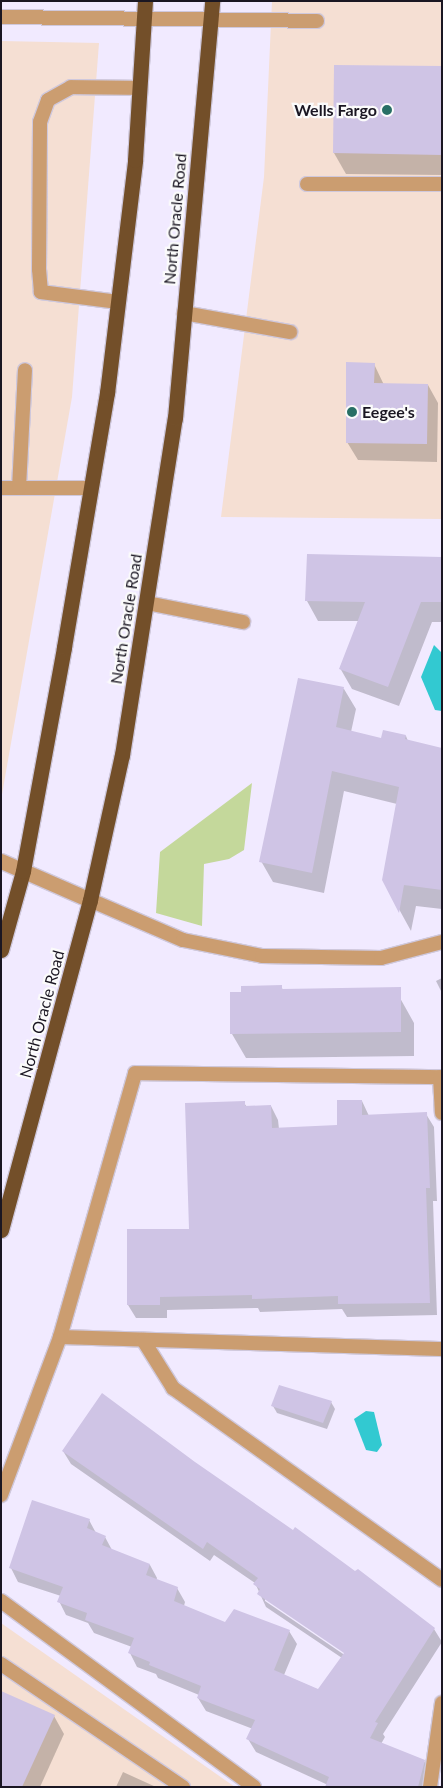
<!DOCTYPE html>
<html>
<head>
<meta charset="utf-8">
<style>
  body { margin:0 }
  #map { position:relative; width:443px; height:1788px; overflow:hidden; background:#f1eaff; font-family:Lato,sans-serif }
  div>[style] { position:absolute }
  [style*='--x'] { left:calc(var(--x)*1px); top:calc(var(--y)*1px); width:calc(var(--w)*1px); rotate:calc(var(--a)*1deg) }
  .commercial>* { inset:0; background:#f5dfd3 }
  .green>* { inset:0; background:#c4d89b }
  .water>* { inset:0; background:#32c9d1 }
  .shadow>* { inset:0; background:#0003 }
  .building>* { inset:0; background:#cfc4e5 }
  .roads { filter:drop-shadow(1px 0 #cfc8dc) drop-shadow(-1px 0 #cfc8dc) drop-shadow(0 1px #cfc8dc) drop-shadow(0 -1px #cfc8dc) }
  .lane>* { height:14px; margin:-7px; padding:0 7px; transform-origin:7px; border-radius:7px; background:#cb9d70 }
  .street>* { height:15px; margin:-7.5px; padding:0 7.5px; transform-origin:7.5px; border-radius:7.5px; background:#cb9d70 }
  .highway>* { height:15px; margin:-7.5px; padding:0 7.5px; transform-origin:7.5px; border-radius:7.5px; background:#734f29 }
  .dots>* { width:14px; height:14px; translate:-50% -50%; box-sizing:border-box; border:2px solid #fbfbfb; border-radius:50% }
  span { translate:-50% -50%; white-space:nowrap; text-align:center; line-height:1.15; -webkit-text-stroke:4.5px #fbfbfb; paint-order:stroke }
  .poi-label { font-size:16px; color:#1a1622; font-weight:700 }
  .right { translate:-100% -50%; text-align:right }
  .left { translate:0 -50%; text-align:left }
  .street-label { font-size:16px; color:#1a1622 }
  .frame { position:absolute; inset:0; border:2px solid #1a1622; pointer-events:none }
</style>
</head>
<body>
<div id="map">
  <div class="commercial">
    <div style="clip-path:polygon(272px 1px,442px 1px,442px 519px,221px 517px,264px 177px)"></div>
    <div style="clip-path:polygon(1px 41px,99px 43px,72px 397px,1px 800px)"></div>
    <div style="clip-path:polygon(1px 1623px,235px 1787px,1px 1787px)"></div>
  </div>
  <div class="green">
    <div style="clip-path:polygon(252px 783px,244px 850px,229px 859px,204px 864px,202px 926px,156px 913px,160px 852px)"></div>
  </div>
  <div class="water">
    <div style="clip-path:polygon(434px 645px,442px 653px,442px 711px,435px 710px,421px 677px)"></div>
    <div style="clip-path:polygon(366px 1411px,374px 1412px,382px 1445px,377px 1452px,366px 1450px,354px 1419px)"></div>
  </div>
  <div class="shadow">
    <div style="clip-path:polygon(442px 67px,442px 175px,346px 174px,334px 153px)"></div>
    <div style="clip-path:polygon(374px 364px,384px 385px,428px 385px,438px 403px,437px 462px,358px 460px,347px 442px)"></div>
    <div style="clip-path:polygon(442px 558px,442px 622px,432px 622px,399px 706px,352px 689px,340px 668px,359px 621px,318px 621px,307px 601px)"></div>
    <div style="clip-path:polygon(299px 679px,344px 689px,356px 709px,351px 732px,382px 739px,406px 736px,408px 741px,442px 749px,442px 909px,416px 906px,411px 931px,383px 880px,397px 804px,344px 791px,324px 893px,273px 882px,261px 861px)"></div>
    <div style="clip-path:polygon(442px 978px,442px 993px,436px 981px)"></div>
    <div style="clip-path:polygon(281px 986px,283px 990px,395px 989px,414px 1023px,414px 1056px,246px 1058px,232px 1034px)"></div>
    <div style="clip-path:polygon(362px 1101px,369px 1116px,426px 1114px,434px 1127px,437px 1201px,433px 1201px,437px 1315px,347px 1317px,342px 1309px,260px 1312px,258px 1308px,167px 1310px,167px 1318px,136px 1318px,128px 1305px,190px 1230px,244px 1103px,247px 1107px,271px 1106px,278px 1120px,279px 1129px,339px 1126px)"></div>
    <div style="clip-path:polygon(331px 1402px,335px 1409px,327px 1429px,277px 1413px,273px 1406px)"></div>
    <div style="clip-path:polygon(evenodd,63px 1451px,194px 1463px,434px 1629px,442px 1642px,383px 1734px,385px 1737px,381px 1744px,424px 1761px,432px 1774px,430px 1787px,327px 1787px,328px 1785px,256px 1752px,248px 1739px,253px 1729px,206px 1711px,198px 1698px,199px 1695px,158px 1678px,156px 1674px,137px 1667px,130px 1653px,132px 1647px,94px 1633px,88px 1623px,66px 1615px,59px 1601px,61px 1596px,18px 1582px,11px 1568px,89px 1520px,96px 1533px,105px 1537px,112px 1550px,150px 1565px,157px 1578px,156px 1581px,177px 1588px,185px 1602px,184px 1606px,225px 1623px,289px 1631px,297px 1644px,284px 1675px,319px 1690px,342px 1658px,266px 1607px,255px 1583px,214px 1555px,210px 1561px,71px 1464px,63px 1451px,265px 1598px,350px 1655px,349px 1658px,265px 1601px,265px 1598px)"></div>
    <div style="clip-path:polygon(54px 1716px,64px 1734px,40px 1787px,1px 1787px)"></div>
    <div style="clip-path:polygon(123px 1772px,156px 1787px,116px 1787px)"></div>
  </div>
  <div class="building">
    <div style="clip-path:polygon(334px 65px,442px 66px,442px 155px,333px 153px)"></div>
    <div style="clip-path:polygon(346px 362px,375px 363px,374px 383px,428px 384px,427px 444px,346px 443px)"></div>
    <div style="clip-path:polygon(307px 554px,442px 557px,442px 602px,421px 602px,388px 687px,339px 669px,365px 602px,305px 601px)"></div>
    <div style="clip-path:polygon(298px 678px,344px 687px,336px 727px,381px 738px,383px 730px,406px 735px,405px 739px,442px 748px,442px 890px,404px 885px,399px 913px,382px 880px,399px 787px,332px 771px,312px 873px,259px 862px)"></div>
    <div style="clip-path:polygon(282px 985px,282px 989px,401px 987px,401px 1032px,230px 1034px,230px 992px,241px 992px,241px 986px)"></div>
    <div style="clip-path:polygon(337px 1100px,362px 1100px,362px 1115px,427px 1112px,430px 1188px,426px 1188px,430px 1303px,338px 1304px,338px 1296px,252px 1299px,252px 1295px,160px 1297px,160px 1305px,127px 1305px,127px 1229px,189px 1229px,185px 1103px,245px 1101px,245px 1106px,271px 1105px,272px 1128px,337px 1125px)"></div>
    <div style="clip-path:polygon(279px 1385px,332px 1401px,323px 1423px,271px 1406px)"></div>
    <div style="clip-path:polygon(102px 1393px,195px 1462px,293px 1530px,295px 1527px,355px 1571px,358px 1569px,435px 1628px,375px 1722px,378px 1723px,370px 1738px,425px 1760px,418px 1787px,325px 1787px,329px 1777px,246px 1739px,255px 1720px,197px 1698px,201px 1686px,149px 1665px,150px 1662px,128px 1653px,134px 1638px,85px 1620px,87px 1613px,57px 1602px,63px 1587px,9px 1568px,32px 1500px,90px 1519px,87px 1528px,106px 1536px,102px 1545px,150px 1564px,146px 1575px,178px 1587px,174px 1601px,225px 1622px,234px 1609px,290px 1630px,274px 1670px,318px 1689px,344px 1653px,257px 1594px,260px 1589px,253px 1584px,258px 1578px,207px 1542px,203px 1549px,62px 1451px)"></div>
    <div style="clip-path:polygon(1px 1691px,55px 1715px,22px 1787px,1px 1787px)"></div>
  </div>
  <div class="roads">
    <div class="lane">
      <div style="--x:1;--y:17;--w:316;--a:0.7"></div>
      <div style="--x:307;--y:184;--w:135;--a:0"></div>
      <div style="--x:118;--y:302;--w:78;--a:-172.6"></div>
      <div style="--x:41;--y:292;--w:23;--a:-95"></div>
      <div style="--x:39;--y:269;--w:147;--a:-89.6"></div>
      <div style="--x:40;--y:122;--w:23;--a:-70"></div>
      <div style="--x:48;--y:100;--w:26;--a:-29"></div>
      <div style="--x:71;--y:87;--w:68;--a:0.8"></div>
      <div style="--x:184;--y:313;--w:108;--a:10.2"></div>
      <div style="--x:1;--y:488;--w:89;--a:0"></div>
      <div style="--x:19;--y:488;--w:118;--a:-87.1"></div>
      <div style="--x:147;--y:603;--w:98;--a:11.2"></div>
      <div style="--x:90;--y:900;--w:101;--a:23.3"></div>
      <div style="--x:183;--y:940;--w:81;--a:11.4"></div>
      <div style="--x:262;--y:956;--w:119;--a:1"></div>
      <div style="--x:381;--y:958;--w:63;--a:-14.7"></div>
      <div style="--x:60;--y:1337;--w:382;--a:1.8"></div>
      <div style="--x:143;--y:1340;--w:57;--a:58"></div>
      <div style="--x:173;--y:1388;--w:330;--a:35.5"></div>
      <div style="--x:1;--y:1495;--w:169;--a:-69.5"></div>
      <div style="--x:60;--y:1337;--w:274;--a:-74.1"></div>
      <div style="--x:135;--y:1073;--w:305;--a:0.8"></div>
      <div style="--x:440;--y:1077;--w:36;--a:87"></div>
      <div style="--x:1;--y:1601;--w:314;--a:36.3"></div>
      <div style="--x:1;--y:1664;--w:220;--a:34.1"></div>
      <div style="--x:430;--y:1787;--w:85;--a:-81.9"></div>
    </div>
    <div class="street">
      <div style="--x:1;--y:861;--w:97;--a:23.7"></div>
    </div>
    <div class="highway">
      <div style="--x:1;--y:950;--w:82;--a:-74.4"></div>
      <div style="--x:23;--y:871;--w:228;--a:-79.6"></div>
      <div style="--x:64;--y:647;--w:258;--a:-80.4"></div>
      <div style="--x:107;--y:393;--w:235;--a:-83.1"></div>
      <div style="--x:135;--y:160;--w:159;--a:-86.4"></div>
      <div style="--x:1;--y:1230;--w:342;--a:-74.9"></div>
      <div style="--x:90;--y:900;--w:148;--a:-77.6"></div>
      <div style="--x:122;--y:755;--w:341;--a:-81.1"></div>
      <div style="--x:175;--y:418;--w:419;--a:-84.9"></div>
    </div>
  </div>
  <div class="dots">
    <div style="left:387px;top:110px;background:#286f65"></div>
    <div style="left:352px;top:412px;background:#286f65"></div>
  </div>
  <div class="poi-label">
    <span class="right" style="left:377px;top:110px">Wells Fargo</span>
    <span class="left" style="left:362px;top:412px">Eegee's</span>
  </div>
  <div class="street-label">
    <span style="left:175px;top:219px;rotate:-85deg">North Oracle Road</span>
    <span style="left:126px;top:619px;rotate:-81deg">North Oracle Road</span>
    <span style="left:42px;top:1014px;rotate:-75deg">North Oracle Road</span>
  </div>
  <div class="frame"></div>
</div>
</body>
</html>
